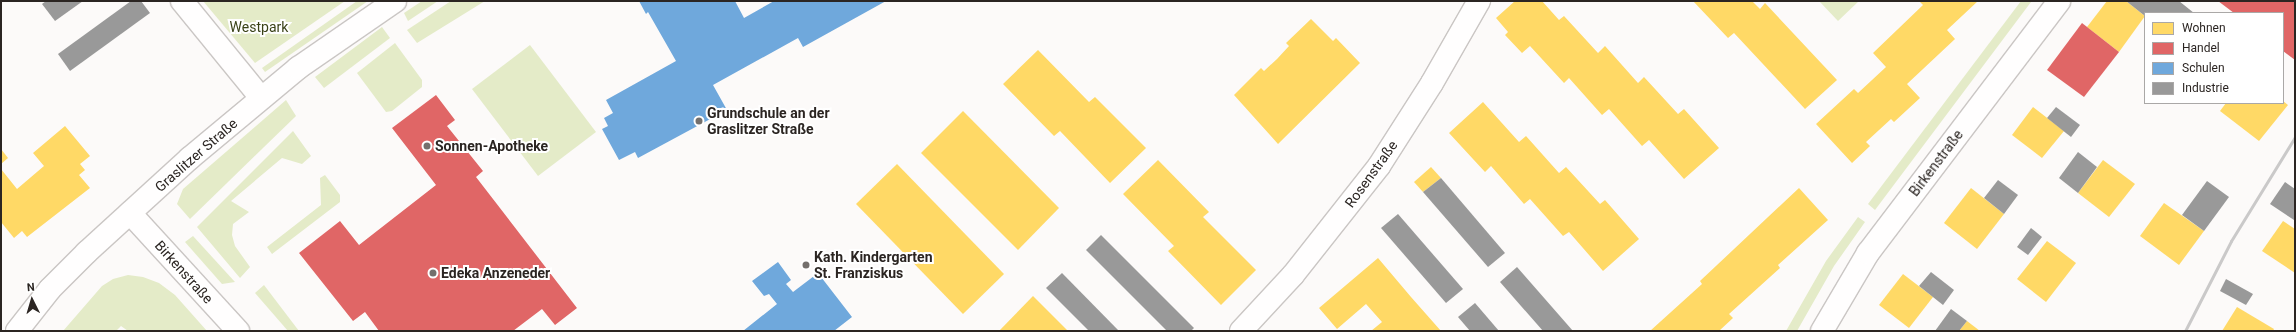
<!DOCTYPE html>
<html>
<head>
<meta charset="utf-8">
<style>
  body { margin:0 }
  #map { position:relative; width:2296px; height:332px; overflow:hidden; background:#fcfaf9; font-family:Roboto,sans-serif }
  div>[style] { position:absolute }
  [style*='--x'] { left:calc(var(--x)*1px); top:calc(var(--y)*1px); width:calc(var(--w)*1px); rotate:calc(var(--a)*1deg) }
  .green>* { inset:0; background:#e4ebc8 }
  .homes>* { inset:0; background:#ffd966 }
  .shops>* { inset:0; background:#e06666 }
  .schools>* { inset:0; background:#6fa8dc }
  .industry>* { inset:0; background:#999 }
  .roads { filter:drop-shadow(1px 0 #cac6c4) drop-shadow(-1px 0 #cac6c4) drop-shadow(0 1px #cac6c4) drop-shadow(0 -1px #cac6c4) }
  .minor>* { height:22px; margin:-11px; padding:0 11px; transform-origin:11px; border-radius:11px; background:#fffefe }
  .tertiary>* { height:22px; margin:-11px; padding:0 11px; transform-origin:11px; border-radius:11px; background:#fffefe }
  .rail>* { height:3px; margin:-1.5px; padding:0 1.5px; transform-origin:1.5px; border-radius:1.5px; background:#cac9c9 }
  .dots>* { width:11px; height:11px; translate:-50% -50%; box-sizing:border-box; border:2px solid #fff; border-radius:50% }
  span { translate:-50% -50%; white-space:nowrap; text-align:center; line-height:1.15; -webkit-text-stroke:4px #fff; paint-order:stroke }
  .park-label { font-size:14px; color:#3a4218 }
  .poi-label { font-size:14px; color:#2b2522; font-weight:700 }
  .left { translate:0 -50%; text-align:left }
  .street-label { font-size:14px; color:#2b2522 }
  .frame { position:absolute; inset:0; border:2px solid #2b2522; pointer-events:none }
  .legend { position:absolute; left:2144px; top:12px; width:140px; height:92px; box-sizing:border-box; background:#fff; border:1px solid #aaa8a7; margin:0; padding:5px 7px; list-style:none; font-size:12px; color:#2b2522 }
  .legend li { display:flex; align-items:center; gap:8px; height:20px }
  .legend b { width:20px; border:1px solid #aaa8a7 }
  .north { position:absolute; left:12px; top:280px; width:40px; height:40px; -webkit-text-stroke:3px #fff; paint-order:stroke; rotate:355deg; font-size:11px; font-weight:700; line-height:16px; text-align:center; color:#2b2522 }
  .north::after { content:''; display:block; margin:auto; width:14px; height:18px; background:#2b2522; clip-path:polygon(50% 0,100% 100%,50% 72%,0 100%) }
</style>
</head>
<body>
<div id="map">
  <div class="green">
    <div style="clip-path:polygon(203px 1px,345px 1px,255px 63px)"></div>
    <div style="clip-path:polygon(357px 1px,368px 1px,265px 72px,262px 68px)"></div>
    <div style="clip-path:polygon(422px 1px,438px 1px,408px 21px,404px 13px)"></div>
    <div style="clip-path:polygon(451px 1px,485px 1px,417px 43px,407px 30px)"></div>
    <div style="clip-path:polygon(1819px 1px,1859px 1px,1838px 21px)"></div>
    <div style="clip-path:polygon(2021px 1px,2031px 2px,1875px 210px,1868px 204px)"></div>
    <div style="clip-path:polygon(382px 27px,390px 38px,324px 88px,315px 77px)"></div>
    <div style="clip-path:polygon(395px 43px,422px 80px,422px 87px,392px 111px,386px 112px,357px 73px)"></div>
    <div style="clip-path:polygon(530px 45px,596px 132px,538px 176px,472px 89px)"></div>
    <div style="clip-path:polygon(286px 100px,296px 116px,190px 219px,177px 204px,183px 189px)"></div>
    <div style="clip-path:polygon(293px 131px,311px 156px,302px 164px,282px 158px,231px 201px,249px 212px,233px 224px,232px 235px,235px 246px,250px 267px,240px 278px,197px 227px)"></div>
    <div style="clip-path:polygon(325px 175px,340px 195px,340px 202px,272px 254px,267px 247px,321px 205px,320px 178px)"></div>
    <div style="clip-path:polygon(1858px 217px,1865px 222px,1834px 266px,1797px 331px,1786px 331px,1826px 261px)"></div>
    <div style="clip-path:polygon(193px 236px,235px 282px,222px 284px,185px 242px)"></div>
    <div style="clip-path:polygon(128px 275px,143px 277px,159px 283px,175px 295px,207px 331px,128px 331px,121px 326px,116px 331px,63px 331px,102px 286px,113px 279px)"></div>
    <div style="clip-path:polygon(264px 285px,299px 331px,288px 331px,255px 293px)"></div>
  </div>
  <div class="homes">
    <div style="clip-path:polygon(1515px 1px,1542px 1px,1559px 20px,1564px 16px,1598px 53px,1605px 46px,1638px 83px,1644px 77px,1678px 114px,1684px 109px,1719px 148px,1684px 179px,1649px 140px,1642px 146px,1609px 109px,1602px 115px,1569px 78px,1564px 83px,1530px 46px,1522px 53px,1505px 35px,1508px 32px,1496px 18px)"></div>
    <div style="clip-path:polygon(1693px 1px,1752px 1px,1760px 9px,1765px 3px,1837px 80px,1805px 109px,1734px 33px,1728px 38px)"></div>
    <div style="clip-path:polygon(1919px 1px,1978px 1px,1947px 30px,1955px 39px,1907px 84px,1920px 98px,1894px 122px,1891px 119px,1866px 142px,1870px 146px,1852px 163px,1816px 124px,1854px 89px,1858px 93px,1886px 67px,1873px 53px,1923px 5px)"></div>
    <div style="clip-path:polygon(2107px 1px,2126px 1px,2145px 16px,2119px 52px,2087px 27px)"></div>
    <div style="clip-path:polygon(1311px 19px,1333px 41px,1336px 38px,1360px 63px,1278px 144px,1234px 95px,1261px 68px,1264px 71px,1277px 59px,1289px 46px,1286px 43px)"></div>
    <div style="clip-path:polygon(1038px 50px,1089px 102px,1095px 97px,1146px 148px,1110px 183px,1060px 131px,1054px 136px,1003px 84px)"></div>
    <div style="clip-path:polygon(2283px 101px,2288px 105px,2259px 141px,2220px 111px,2226px 103px)"></div>
    <div style="clip-path:polygon(1483px 102px,1519px 142px,1526px 136px,1559px 173px,1566px 167px,1600px 204px,1605px 200px,1639px 239px,1603px 271px,1569px 232px,1563px 236px,1530px 199px,1524px 204px,1491px 166px,1485px 172px,1449px 133px)"></div>
    <div style="clip-path:polygon(2033px 107px,2064px 131px,2042px 158px,2012px 135px)"></div>
    <div style="clip-path:polygon(963px 111px,1059px 208px,1018px 250px,921px 153px)"></div>
    <div style="clip-path:polygon(65px 126px,90px 156px,80px 164px,85px 170px,79px 175px,90px 188px,27px 237px,22px 231px,14px 238px,1px 222px,1px 169px,17px 189px,44px 166px,33px 153px)"></div>
    <div style="clip-path:polygon(1px 149px,8px 158px,1px 164px)"></div>
    <div style="clip-path:polygon(1158px 160px,1209px 212px,1203px 217px,1256px 270px,1221px 305px,1168px 251px,1174px 246px,1123px 194px)"></div>
    <div style="clip-path:polygon(2103px 160px,2135px 184px,2109px 217px,2078px 193px)"></div>
    <div style="clip-path:polygon(897px 164px,1004px 274px,963px 314px,856px 204px)"></div>
    <div style="clip-path:polygon(1431px 167px,1441px 178px,1423px 192px,1414px 182px)"></div>
    <div style="clip-path:polygon(1799px 188px,1828px 220px,1778px 265px,1780px 268px,1729px 314px,1733px 318px,1719px 331px,1650px 331px,1702px 284px,1700px 281px)"></div>
    <div style="clip-path:polygon(1971px 188px,2004px 214px,1977px 249px,1944px 223px)"></div>
    <div style="clip-path:polygon(2164px 203px,2204px 231px,2179px 265px,2140px 236px)"></div>
    <div style="clip-path:polygon(2283px 221px,2295px 229px,2295px 273px,2262px 251px)"></div>
    <div style="clip-path:polygon(2047px 241px,2076px 263px,2046px 302px,2017px 279px)"></div>
    <div style="clip-path:polygon(1378px 258px,1411px 297px,1441px 331px,1371px 331px,1382px 322px,1366px 304px,1337px 329px,1319px 308px)"></div>
    <div style="clip-path:polygon(1903px 274px,1933px 297px,1909px 328px,1879px 305px)"></div>
    <div style="clip-path:polygon(1033px 296px,1068px 331px,999px 331px)"></div>
    <div style="clip-path:polygon(2237px 307px,2274px 329px,2273px 331px,2222px 331px)"></div>
    <div style="clip-path:polygon(1967px 321px,1980px 331px,1959px 331px)"></div>
  </div>
  <div class="shops">
    <div style="clip-path:polygon(2218px 1px,2295px 1px,2295px 60px,2283px 51px,2283px 13px,2234px 13px)"></div>
    <div style="clip-path:polygon(2082px 23px,2119px 52px,2084px 97px,2047px 70px)"></div>
    <div style="clip-path:polygon(436px 95px,455px 120px,447px 126px,483px 171px,476px 177px,577px 308px,555px 325px,542px 309px,513px 331px,379px 331px,365px 312px,353px 321px,299px 253px,340px 221px,359px 245px,436px 185px,392px 128px)"></div>
  </div>
  <div class="schools">
    <div style="clip-path:polygon(639px 1px,735px 1px,744px 18px,774px 1px,886px 1px,803px 47px,798px 38px,713px 85px,727px 110px,638px 158px,635px 152px,619px 160px,602px 129px,608px 126px,604px 118px,613px 113px,606px 100px,676px 61px,648px 12px,646px 14px)"></div>
    <div style="clip-path:polygon(778px 262px,791px 280px,786px 284px,793px 292px,818px 273px,852px 317px,834px 331px,743px 331px,777px 304px,769px 294px,764px 296px,752px 281px)"></div>
  </div>
  <div class="industry">
    <div style="clip-path:polygon(46px 1px,83px 1px,55px 21px,42px 4px)"></div>
    <div style="clip-path:polygon(131px 1px,141px 1px,150px 13px,70px 71px,58px 54px)"></div>
    <div style="clip-path:polygon(2126px 1px,2179px 1px,2194px 13px,2145px 13px,2145px 16px)"></div>
    <div style="clip-path:polygon(2056px 107px,2080px 125px,2071px 137px,2047px 118px)"></div>
    <div style="clip-path:polygon(2078px 152px,2097px 167px,2078px 193px,2059px 178px)"></div>
    <div style="clip-path:polygon(1441px 178px,1505px 253px,1488px 267px,1423px 192px)"></div>
    <div style="clip-path:polygon(1998px 180px,2018px 195px,2004px 214px,1984px 198px)"></div>
    <div style="clip-path:polygon(2207px 181px,2229px 197px,2204px 231px,2182px 215px)"></div>
    <div style="clip-path:polygon(2285px 182px,2295px 189px,2294px 220px,2270px 204px)"></div>
    <div style="clip-path:polygon(1398px 214px,1463px 289px,1446px 303px,1381px 228px)"></div>
    <div style="clip-path:polygon(2031px 228px,2042px 237px,2028px 255px,2017px 247px)"></div>
    <div style="clip-path:polygon(1101px 235px,1194px 328px,1191px 331px,1167px 331px,1086px 250px)"></div>
    <div style="clip-path:polygon(1517px 267px,1573px 331px,1543px 331px,1500px 282px)"></div>
    <div style="clip-path:polygon(1931px 272px,1954px 290px,1943px 305px,1919px 286px)"></div>
    <div style="clip-path:polygon(1062px 273px,1119px 331px,1089px 331px,1046px 288px)"></div>
    <div style="clip-path:polygon(2226px 279px,2253px 294px,2246px 305px,2220px 291px)"></div>
    <div style="clip-path:polygon(1475px 303px,1499px 331px,1470px 331px,1458px 317px)"></div>
    <div style="clip-path:polygon(1951px 309px,1967px 321px,1959px 331px,1935px 331px)"></div>
  </div>
  <div class="roads">
    <div class="minor">
      <div style="--x:182;--y:1;--w:125;--a:50.8"></div>
      <div style="--x:130;--y:213;--w:160;--a:47.5"></div>
      <div style="--x:1241;--y:331;--w:76;--a:-47.1"></div>
      <div style="--x:1293;--y:275;--w:139;--a:-51.7"></div>
      <div style="--x:1379;--y:166;--w:98;--a:-57.4"></div>
      <div style="--x:1432;--y:83;--w:95;--a:-60.2"></div>
      <div style="--x:1822;--y:331;--w:91;--a:-59.5"></div>
      <div style="--x:1868;--y:253;--w:316;--a:-52.8"></div>
    </div>
    <div class="tertiary">
      <div style="--x:17;--y:331;--w:53;--a:-51.8"></div>
      <div style="--x:50;--y:289;--w:52;--a:-45"></div>
      <div style="--x:87;--y:252;--w:139;--a:-42.4"></div>
      <div style="--x:190;--y:158;--w:141;--a:-39.8"></div>
      <div style="--x:298;--y:68;--w:118;--a:-34.6"></div>
    </div>
  </div>
  <div class="rail">
    <div style="--x:2185;--y:331;--w:101;--a:-62.9"></div>
    <div style="--x:2231;--y:241;--w:122;--a:-58.4"></div>
  </div>
  <div class="dots">
    <div style="left:699px;top:121px;background:#74706d"></div>
    <div style="left:427px;top:146px;background:#74706d"></div>
    <div style="left:806px;top:265px;background:#74706d"></div>
    <div style="left:433px;top:273px;background:#74706d"></div>
  </div>
  <div class="park-label">
    <span style="left:259px;top:27px">Westpark</span>
  </div>
  <div class="poi-label">
    <span class="left" style="left:707px;top:121px">Grundschule an der<br>Graslitzer Straße</span>
    <span class="left" style="left:435px;top:146px">Sonnen-Apotheke</span>
    <span class="left" style="left:814px;top:265px">Kath. Kindergarten<br>St. Franziskus</span>
    <span class="left" style="left:441px;top:273px">Edeka Anzeneder</span>
  </div>
  <div class="street-label">
    <span style="left:196px;top:155px;rotate:-41deg">Graslitzer Straße</span>
    <span style="left:1936px;top:163px;rotate:-53deg">Birkenstraße</span>
    <span style="left:1371px;top:174px;rotate:-54deg">Rosenstraße</span>
    <span style="left:184px;top:272px;rotate:48deg">Birkenstraße</span>
  </div>
  <div class="frame"></div>
  <ul class="legend">
  <li><b style="height:11px;background:#ffd966"></b>Wohnen</li>
  <li><b style="height:11px;background:#e06666"></b>Handel</li>
  <li><b style="height:11px;background:#6fa8dc"></b>Schulen</li>
  <li><b style="height:11px;background:#999"></b>Industrie</li>
  </ul>
  <div class="north">N</div>
</div>
</body>
</html>
